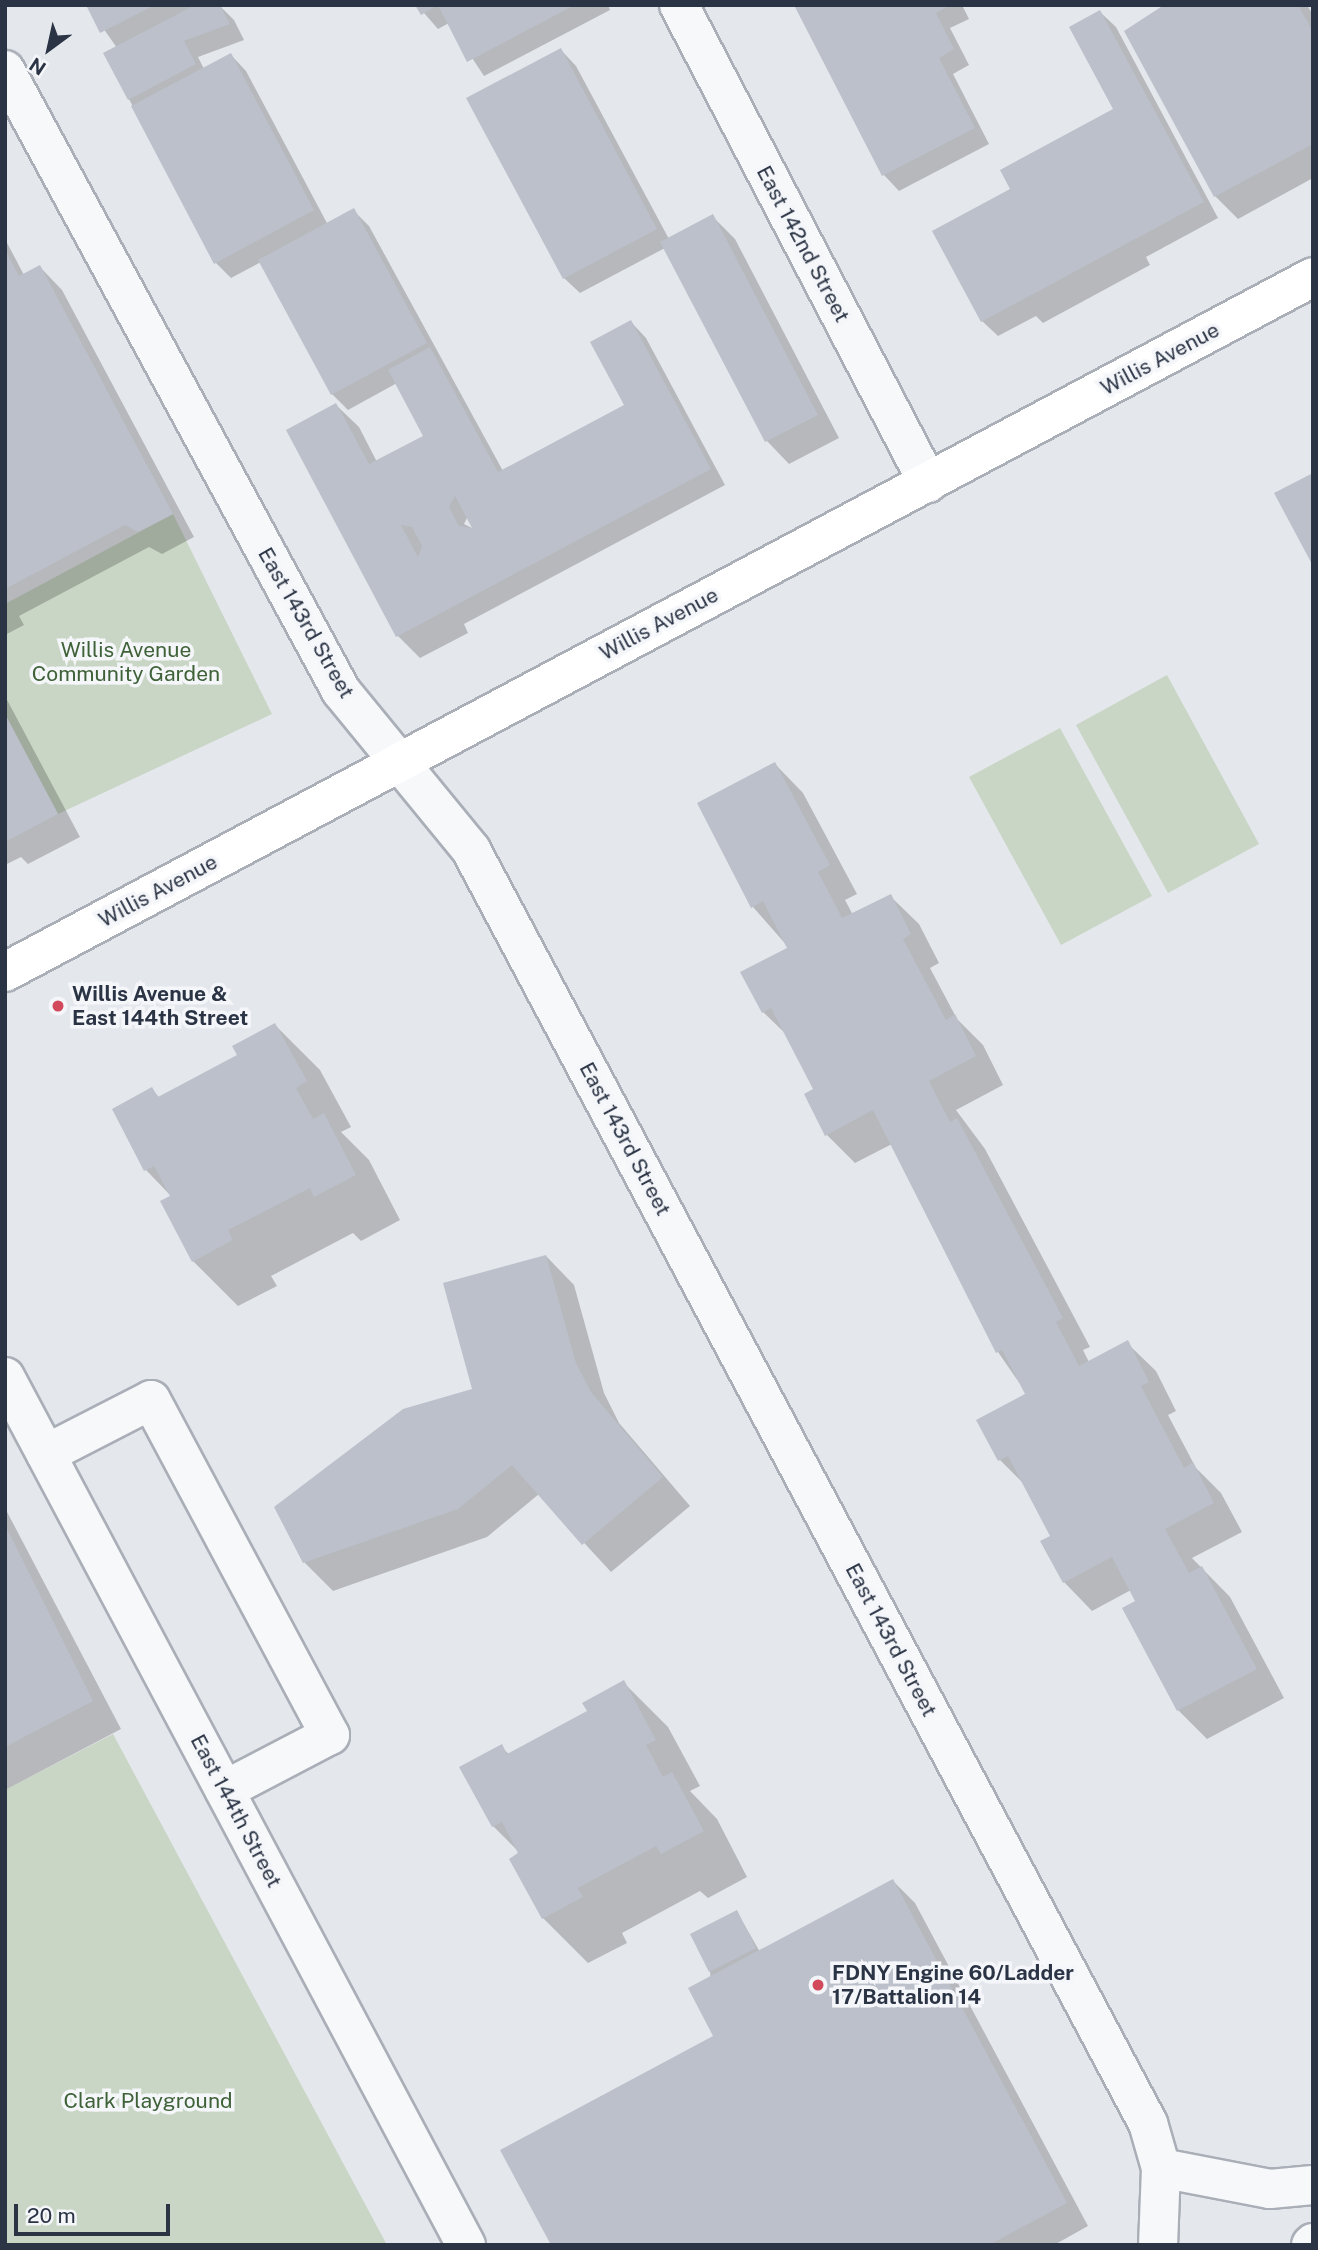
<!DOCTYPE html>
<html>
<head>
<meta charset="utf-8">
<style>
  body { margin:0 }
  #map { position:relative; width:1318px; height:2250px; overflow:hidden; background:#e4e7ec; font-family:"Public Sans",sans-serif }
  div>[style] { position:absolute }
  [style*='--x'] { left:calc(var(--x)*1px); top:calc(var(--y)*1px); width:calc(var(--w)*1px); rotate:calc(var(--a)*1deg) }
  .green>* { inset:0; background:#c9d6c5 }
  .shadow>* { inset:0; background:#0003 }
  .building>* { inset:0; background:#bbc0ca }
  .roads { filter:drop-shadow(2px 0 #a9aeb7) drop-shadow(-2px 0 #a9aeb7) drop-shadow(0 2px #a9aeb7) drop-shadow(0 -2px #a9aeb7) }
  .minor>* { height:38px; margin:-19px; padding:0 19px; transform-origin:19px; border-radius:19px; background:#f7f8fa }
  .major>* { height:38px; margin:-19px; padding:0 19px; transform-origin:19px; border-radius:19px; background:#fff }
  .dots>* { width:19px; height:19px; translate:-50% -50%; box-sizing:border-box; border:4px solid #f4f6f9; border-radius:50% }
  span { translate:-50% -50%; white-space:nowrap; text-align:center; line-height:1.15; -webkit-text-stroke:7px #f4f6f9; paint-order:stroke }
  .street-label { font-size:21px; color:#2b3445 }
  .park-label { font-size:21px; color:#3f6138 }
  .poi-label { font-size:21px; color:#2b3445; font-weight:700 }
  .left { translate:0 -50%; text-align:left }
  .frame { position:absolute; inset:0; border:7px solid #2b3445; pointer-events:none }
  .north { position:absolute; left:14px; top:14px; width:70px; height:70px; -webkit-text-stroke:5px #f4f6f9; paint-order:stroke; rotate:213deg; font-size:19px; font-weight:700; line-height:28px; text-align:center; color:#2b3445 }
  .north::after { content:''; display:block; margin:auto; width:24px; height:32px; background:#2b3445; clip-path:polygon(50% 0,100% 100%,50% 72%,0 100%) }
  .scale { position:absolute; left:14px; top:2204px; width:156px; height:32px; box-sizing:border-box; border:4px solid #2b3445; border-top:0; padding-left:9px; font-size:21px; line-height:24px; white-space:nowrap; color:#2b3445; -webkit-text-stroke:5px #f4f6f9; paint-order:stroke }
</style>
</head>
<body>
<div id="map">
  <div class="green">
    <div style="clip-path:polygon(173px 514px,272px 714px,58px 814px,5px 714px,5px 604px)"></div>
    <div style="clip-path:polygon(1167px 675px,1259px 844px,1168px 893px,1076px 725px)"></div>
    <div style="clip-path:polygon(1060px 728px,1152px 896px,1061px 945px,969px 777px)"></div>
    <div style="clip-path:polygon(113px 1734px,387px 2245px,5px 2245px,5px 1790px)"></div>
  </div>
  <div class="shadow">
    <div style="clip-path:polygon(evenodd,87px 5px,219px 5px,234px 20px,244px 40px,198px 57px,204px 69px,231px 55px,246px 71px,328px 225px,354px 211px,369px 226px,503px 471px,626px 406px,631px 322px,646px 338px,725px 485px,464px 624px,468px 633px,420px 658px,398px 636px,336px 405px,359px 427px,377px 462px,425px 437px,397px 383px,348px 410px,332px 394px,261px 262px,231px 278px,216px 263px,129px 99px,117px 48px,87px 5px,468px 516px,476px 530px,464px 524px,468px 516px)"></div>
    <div style="clip-path:polygon(417px 5px,608px 5px,610px 10px,484px 76px,449px 23px,438px 29px)"></div>
    <div style="clip-path:polygon(796px 5px,962px 5px,969px 19px,950px 28px,969px 65px,953px 74px,989px 144px,899px 191px,884px 175px)"></div>
    <div style="clip-path:polygon(1166px 5px,1307px 5px,1313px 15px,1313px 178px,1238px 219px,1215px 196px)"></div>
    <div style="clip-path:polygon(1100px 12px,1116px 27px,1218px 218px,1146px 257px,1150px 265px,1043px 323px,1036px 316px,998px 336px,982px 321px,1013px 190px,1116px 110px)"></div>
    <div style="clip-path:polygon(561px 50px,576px 66px,669px 239px,712px 216px,735px 239px,839px 438px,789px 464px,767px 441px,665px 248px,580px 293px,564px 278px)"></div>
    <div style="clip-path:polygon(5px 239px,24px 275px,40px 267px,62px 290px,194px 537px,162px 554px,149px 547px,19px 616px,24px 625px,5px 635px)"></div>
    <div style="clip-path:polygon(5px 696px,80px 837px,28px 864px,21px 857px,5px 865px)"></div>
    <div style="clip-path:polygon(775px 764px,803px 793px,857px 894px,845px 900px,853px 915px,890px 896px,919px 924px,939px 963px,930px 968px,957px 1019px,983px 1045px,1003px 1085px,956px 1110px,985px 1149px,1090px 1347px,1083px 1350px,1089px 1362px,1127px 1343px,1156px 1371px,1176px 1411px,1168px 1415px,1196px 1468px,1221px 1493px,1242px 1532px,1192px 1558px,1230px 1597px,1284px 1698px,1207px 1739px,1178px 1710px,1131px 1590px,1092px 1611px,1064px 1582px,1052px 1537px,1026px 1486px,1000px 1460px,1027px 1394px,998px 1352px,892px 1144px,855px 1163px,827px 1135px,816px 1090px,788px 1036px,763px 1012px,790px 949px,753px 907px)"></div>
    <div style="clip-path:polygon(275px 1025px,320px 1070px,351px 1127px,341px 1132px,369px 1160px,400px 1220px,361px 1241px,353px 1233px,271px 1276px,277px 1286px,238px 1306px,193px 1261px,172px 1197px,146px 1170px,152px 1090px,160px 1098px,239px 1056px)"></div>
    <div style="clip-path:polygon(546px 1256px,574px 1285px,604px 1393px,619px 1423px,690px 1506px,611px 1572px,539px 1494px,487px 1537px,333px 1591px,304px 1562px,474px 1391px)"></div>
    <div style="clip-path:polygon(5px 1508px,121px 1729px,5px 1790px)"></div>
    <div style="clip-path:polygon(623px 1682px,668px 1727px,700px 1786px,690px 1791px,717px 1819px,747px 1877px,708px 1898px,700px 1891px,622px 1933px,627px 1943px,588px 1963px,543px 1918px,511px 1859px,519px 1852px,493px 1826px,501px 1747px,510px 1755px,589px 1712px)"></div>
    <div style="clip-path:polygon(893px 1881px,915px 1903px,1088px 2226px,1054px 2245px,553px 2245px,715px 2036px,710px 1971px,737px 1912px,760px 1952px)"></div>
  </div>
  <div class="building">
    <div style="clip-path:polygon(86px 5px,155px 5px,100px 33px)"></div>
    <div style="clip-path:polygon(195px 5px,220px 5px,230px 24px,184px 41px,196px 64px,128px 100px,103px 53px)"></div>
    <div style="clip-path:polygon(415px 5px,575px 5px,467px 62px,438px 5px,421px 15px)"></div>
    <div style="clip-path:polygon(794px 5px,950px 5px,936px 13px,954px 49px,939px 58px,975px 128px,882px 176px)"></div>
    <div style="clip-path:polygon(1164px 5px,1298px 5px,1313px 32px,1313px 144px,1214px 197px,1124px 31px)"></div>
    <div style="clip-path:polygon(1100px 10px,1204px 202px,981px 322px,932px 231px,1010px 189px,1000px 170px,1113px 109px,1069px 27px)"></div>
    <div style="clip-path:polygon(561px 48px,657px 229px,563px 279px,466px 98px)"></div>
    <div style="clip-path:polygon(231px 53px,314px 210px,214px 264px,131px 106px)"></div>
    <div style="clip-path:polygon(354px 208px,427px 343px,331px 395px,258px 260px)"></div>
    <div style="clip-path:polygon(713px 214px,818px 415px,765px 442px,660px 242px)"></div>
    <div style="clip-path:polygon(5px 249px,19px 276px,40px 265px,173px 514px,138px 532px,125px 525px,5px 589px)"></div>
    <div style="clip-path:polygon(evenodd,631px 320px,711px 469px,396px 637px,286px 430px,336px 403px,369px 464px,423px 436px,388px 370px,430px 347px,498px 472px,624px 405px,590px 342px,631px 320px,455px 496px,472px 528px,459px 526px,449px 507px,455px 496px,631px 320px,401px 525px,412px 527px,422px 546px,418px 557px,401px 525px)"></div>
    <div style="clip-path:polygon(1313px 473px,1313px 566px,1274px 493px)"></div>
    <div style="clip-path:polygon(5px 714px,58px 814px,5px 842px)"></div>
    <div style="clip-path:polygon(775px 762px,830px 865px,818px 872px,842px 918px,891px 894px,911px 934px,903px 939px,946px 1020px,955px 1014px,976px 1056px,929px 1081px,950px 1122px,957px 1118px,1063px 1318px,1056px 1322px,1079px 1366px,1128px 1340px,1149px 1382px,1141px 1386px,1184px 1468px,1193px 1462px,1214px 1503px,1165px 1529px,1189px 1573px,1202px 1566px,1257px 1669px,1177px 1711px,1122px 1608px,1135px 1601px,1112px 1557px,1063px 1583px,1040px 1541px,1050px 1536px,1008px 1456px,998px 1461px,976px 1420px,1025px 1394px,1002px 1350px,996px 1353px,873px 1110px,825px 1136px,804px 1094px,813px 1089px,771px 1008px,762px 1013px,740px 972px,787px 948px,763px 901px,751px 908px,697px 803px)"></div>
    <div style="clip-path:polygon(275px 1023px,307px 1081px,296px 1088px,313px 1119px,324px 1113px,356px 1175px,314px 1197px,310px 1188px,228px 1230px,233px 1240px,192px 1262px,160px 1201px,170px 1196px,154px 1166px,144px 1171px,112px 1109px,152px 1087px,158px 1097px,237px 1055px,232px 1046px)"></div>
    <div style="clip-path:polygon(546px 1255px,576px 1363px,591px 1392px,663px 1477px,582px 1545px,512px 1465px,458px 1509px,303px 1563px,274px 1507px,403px 1409px,472px 1389px,443px 1283px)"></div>
    <div style="clip-path:polygon(5px 1525px,93px 1701px,5px 1747px)"></div>
    <div style="clip-path:polygon(624px 1680px,656px 1740px,646px 1745px,663px 1777px,672px 1772px,704px 1831px,661px 1854px,656px 1846px,578px 1888px,583px 1897px,542px 1919px,509px 1859px,518px 1853px,502px 1822px,492px 1827px,459px 1767px,502px 1744px,507px 1754px,587px 1711px,582px 1703px)"></div>
    <div style="clip-path:polygon(893px 1879px,1067px 2203px,989px 2245px,551px 2245px,500px 2150px,713px 2036px,688px 1988px)"></div>
    <div style="clip-path:polygon(737px 1910px,756px 1948px,709px 1972px,690px 1934px)"></div>
  </div>
  <div class="roads">
    <div class="minor">
      <div style="--x:679;--y:5;--w:539;--a:62.48"></div>
      <div style="--x:5;--y:70;--w:706;--a:61.58"></div>
      <div style="--x:341;--y:691;--w:205;--a:50.7"></div>
      <div style="--x:471;--y:850;--w:1442;--a:62"></div>
      <div style="--x:1148;--y:2123;--w:47;--a:73.9"></div>
      <div style="--x:1161;--y:2168;--w:77;--a:92.2"></div>
      <div style="--x:5;--y:1377;--w:983;--a:62.03"></div>
      <div style="--x:46;--y:1454;--w:118;--a:-27.2"></div>
      <div style="--x:151;--y:1400;--w:380;--a:61.9"></div>
      <div style="--x:330;--y:1735;--w:119;--a:152.4"></div>
      <div style="--x:1161;--y:2168;--w:111;--a:10.9"></div>
      <div style="--x:1270;--y:2189;--w:43;--a:-5.3"></div>
      <div style="--x:1311;--y:2245;--w:3;--a:-45"></div>
    </div>
    <div class="major">
      <div style="--x:5;--y:972;--w:1481;--a:-27.98"></div>
    </div>
  </div>
  <div class="dots">
    <div style="left:58px;top:1006px;background:#d1495b"></div>
    <div style="left:818px;top:1985px;background:#d1495b"></div>
  </div>
  <div class="street-label">
    <span style="left:803px;top:244px;rotate:62deg">East 142nd Street</span>
    <span style="left:1160px;top:359px;rotate:-28deg">Willis Avenue</span>
    <span style="left:306px;top:623px;rotate:60deg">East 143rd Street</span>
    <span style="left:659px;top:624px;rotate:-28deg">Willis Avenue</span>
    <span style="left:158px;top:891px;rotate:-28deg">Willis Avenue</span>
    <span style="left:625px;top:1139px;rotate:62deg">East 143rd Street</span>
    <span style="left:891px;top:1640px;rotate:62deg">East 143rd Street</span>
    <span style="left:236px;top:1811px;rotate:62deg">East 144th Street</span>
  </div>
  <div class="park-label">
    <span style="left:126px;top:662px">Willis Avenue<br>Community Garden</span>
    <span style="left:148px;top:2101px">Clark Playground</span>
  </div>
  <div class="poi-label">
    <span class="left" style="left:72px;top:1006px">Willis Avenue &amp;<br>East 144th Street</span>
    <span class="left" style="left:832px;top:1985px">FDNY Engine 60/Ladder<br>17/Battalion 14</span>
  </div>
  <div class="frame"></div>
  <div class="north">N</div>
  <div class="scale">20 m</div>
</div>
</body>
</html>
